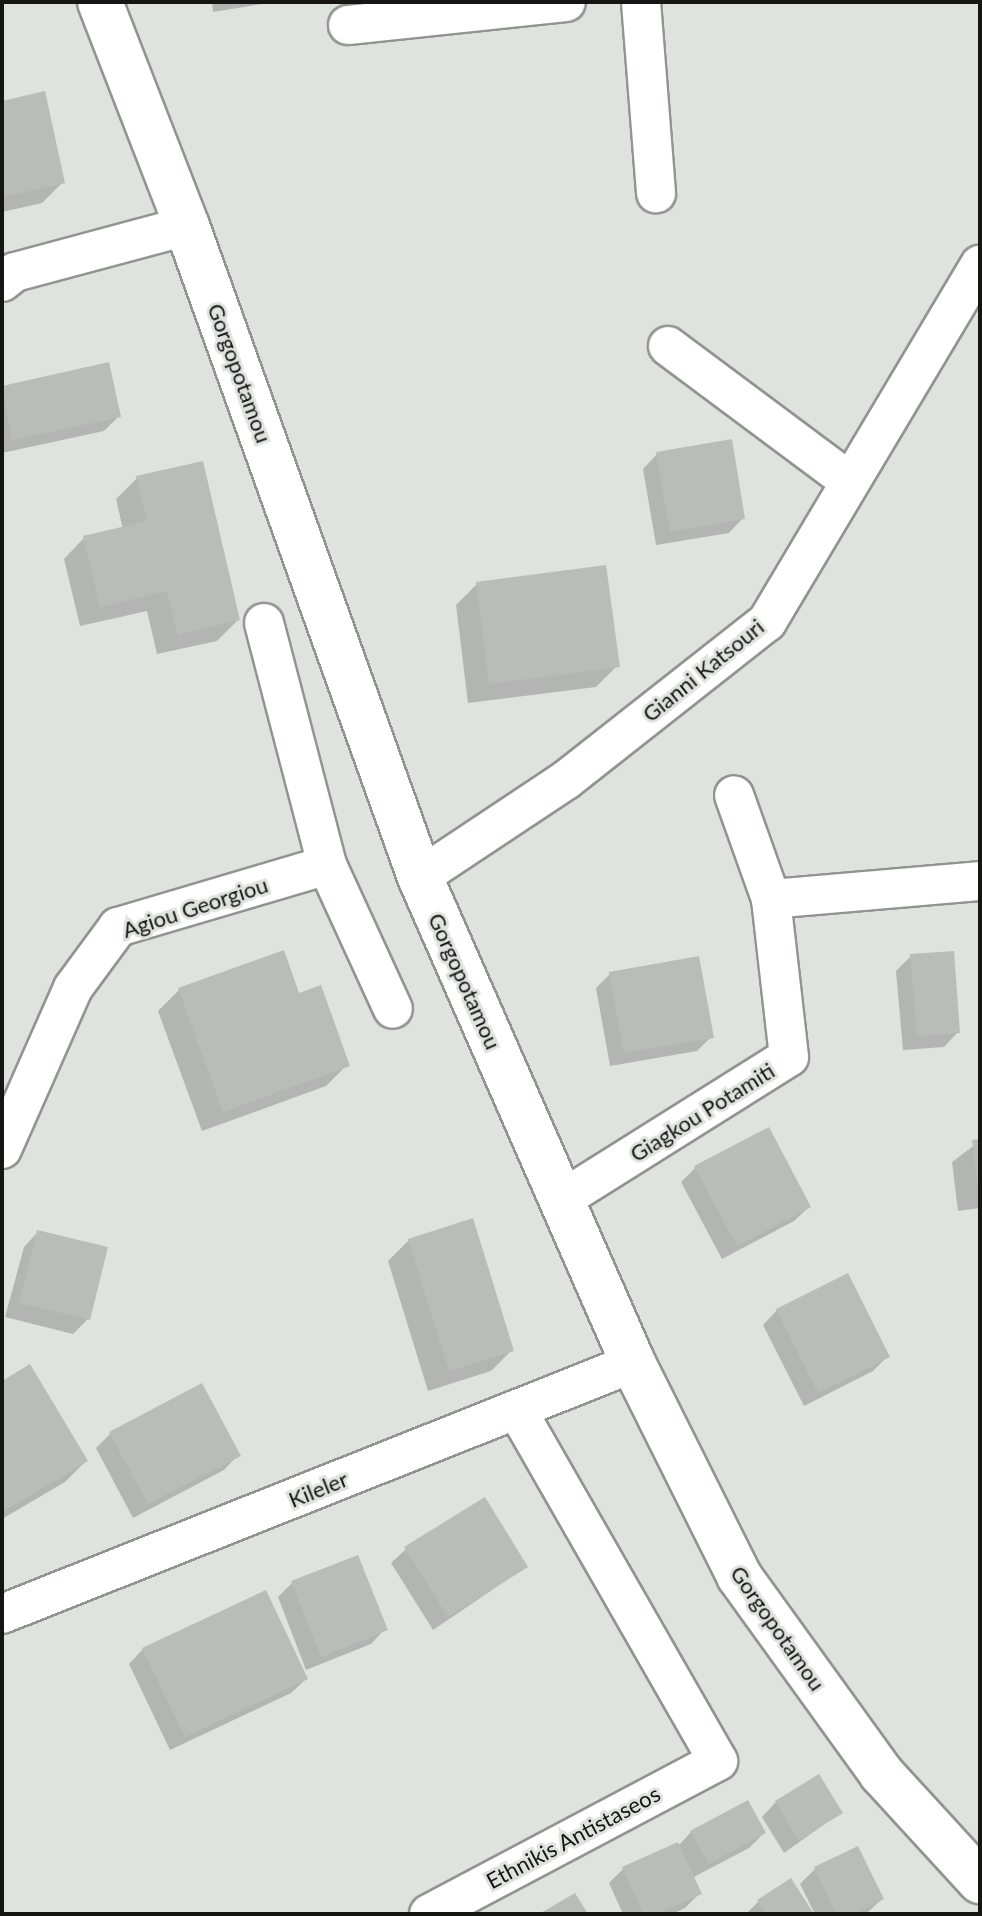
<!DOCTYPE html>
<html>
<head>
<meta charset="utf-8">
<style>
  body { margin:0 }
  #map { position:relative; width:982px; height:1916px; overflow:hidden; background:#dfe3de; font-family:Lato,sans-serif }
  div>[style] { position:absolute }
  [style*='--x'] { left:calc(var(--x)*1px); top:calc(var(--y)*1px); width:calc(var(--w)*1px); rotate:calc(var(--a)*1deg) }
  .shadow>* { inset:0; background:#0003 }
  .building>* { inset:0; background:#b9bdb8 }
  .roads { filter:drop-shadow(2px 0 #919490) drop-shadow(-2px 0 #919490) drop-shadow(0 2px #919490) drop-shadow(0 -2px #919490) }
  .street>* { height:38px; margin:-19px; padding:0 19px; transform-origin:19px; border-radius:19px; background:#fff }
  .secondary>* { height:44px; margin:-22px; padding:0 22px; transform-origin:22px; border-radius:22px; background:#fff }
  span { translate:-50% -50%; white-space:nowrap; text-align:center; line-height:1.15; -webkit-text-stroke:6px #dfe3de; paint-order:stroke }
  .street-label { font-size:22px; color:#151614 }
  .frame { position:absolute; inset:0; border:4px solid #151614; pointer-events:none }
</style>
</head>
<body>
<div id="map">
  <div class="shadow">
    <div style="clip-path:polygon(212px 2px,274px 2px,213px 12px)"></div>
    <div style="clip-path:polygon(2px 103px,63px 182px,42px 203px,2px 212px)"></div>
    <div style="clip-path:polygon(108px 365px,119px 416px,104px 431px,2px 453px,2px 388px)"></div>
    <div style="clip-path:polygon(657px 454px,743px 518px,729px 533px,656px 545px,643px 469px)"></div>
    <div style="clip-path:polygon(137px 478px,238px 620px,217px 641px,157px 654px,147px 611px,80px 626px,64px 559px,84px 538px,123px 529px,116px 499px)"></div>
    <div style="clip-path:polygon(477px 584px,617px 666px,596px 687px,468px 703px,456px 605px)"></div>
    <div style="clip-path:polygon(911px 956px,958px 1032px,944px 1047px,903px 1050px,896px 971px)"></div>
    <div style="clip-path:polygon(610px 974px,711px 1037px,697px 1051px,610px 1066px,596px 988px)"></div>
    <div style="clip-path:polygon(179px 990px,298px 996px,347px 1065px,326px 1086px,202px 1131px,158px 1011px)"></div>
    <div style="clip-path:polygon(980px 1141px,980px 1208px,958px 1211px,952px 1162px)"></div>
    <div style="clip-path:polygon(695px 1168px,809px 1207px,794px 1221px,722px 1259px,681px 1182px)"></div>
    <div style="clip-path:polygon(38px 1232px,88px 1319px,73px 1334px,5px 1317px,24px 1247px)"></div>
    <div style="clip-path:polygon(409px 1240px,512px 1350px,491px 1371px,428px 1391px,388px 1261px)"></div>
    <div style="clip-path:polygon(777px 1310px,888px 1356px,873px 1371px,804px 1406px,763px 1325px)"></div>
    <div style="clip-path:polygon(29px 1367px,86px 1461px,65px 1482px,2px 1519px,2px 1383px)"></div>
    <div style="clip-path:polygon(110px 1434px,238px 1455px,224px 1470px,133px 1518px,96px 1448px)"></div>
    <div style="clip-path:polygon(406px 1549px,526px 1567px,433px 1630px,391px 1563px)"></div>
    <div style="clip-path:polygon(292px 1583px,385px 1629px,371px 1644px,306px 1670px,278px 1597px)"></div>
    <div style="clip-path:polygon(143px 1649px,306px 1679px,291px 1693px,170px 1750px,129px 1664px)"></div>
    <div style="clip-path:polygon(776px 1802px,840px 1813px,784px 1853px,762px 1817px)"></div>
    <div style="clip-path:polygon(691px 1832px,764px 1833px,749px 1848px,692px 1878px,699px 1894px,685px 1908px,672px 1914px,623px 1914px,609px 1883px,623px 1869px,678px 1846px)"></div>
    <div style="clip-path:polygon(857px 1848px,882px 1899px,866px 1914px,815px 1914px,800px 1884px,815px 1869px)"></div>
    <div style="clip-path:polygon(759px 1901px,811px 1914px,746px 1914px)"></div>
  </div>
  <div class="building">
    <div style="clip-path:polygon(45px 91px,65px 183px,2px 197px,2px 101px)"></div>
    <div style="clip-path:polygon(109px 362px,121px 417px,12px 440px,2px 386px)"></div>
    <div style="clip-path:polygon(732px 439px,745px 519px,670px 532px,656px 452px)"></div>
    <div style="clip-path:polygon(203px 461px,240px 620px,178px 635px,167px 591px,100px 607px,83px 536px,147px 521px,136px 476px)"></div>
    <div style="clip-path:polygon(606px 565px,620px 667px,489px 684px,476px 582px)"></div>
    <div style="clip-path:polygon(284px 950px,299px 993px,321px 985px,350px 1066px,223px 1112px,178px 988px)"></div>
    <div style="clip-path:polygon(954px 951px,960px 1033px,917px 1036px,910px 954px)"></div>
    <div style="clip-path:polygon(699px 956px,714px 1038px,624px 1053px,609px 972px)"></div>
    <div style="clip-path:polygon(769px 1127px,811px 1207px,737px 1246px,694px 1166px)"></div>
    <div style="clip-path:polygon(980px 1139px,980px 1189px,978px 1189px,972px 1140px)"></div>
    <div style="clip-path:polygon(473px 1218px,514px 1351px,449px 1371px,408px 1239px)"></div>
    <div style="clip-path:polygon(37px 1230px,108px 1247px,90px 1320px,19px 1303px)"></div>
    <div style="clip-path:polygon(848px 1273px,890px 1357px,818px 1393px,776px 1309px)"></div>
    <div style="clip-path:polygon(30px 1364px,88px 1461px,4px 1511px,2px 1381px)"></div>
    <div style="clip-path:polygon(202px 1383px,241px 1456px,148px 1504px,109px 1432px)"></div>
    <div style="clip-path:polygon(485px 1497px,528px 1567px,448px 1617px,404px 1547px)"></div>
    <div style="clip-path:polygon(358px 1555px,388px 1630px,321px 1657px,291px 1581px)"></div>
    <div style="clip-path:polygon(266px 1590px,308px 1679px,185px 1737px,142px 1648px)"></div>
    <div style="clip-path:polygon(819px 1774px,843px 1813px,799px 1840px,775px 1801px)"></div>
    <div style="clip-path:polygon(748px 1800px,766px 1833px,709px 1864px,690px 1831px)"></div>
    <div style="clip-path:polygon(678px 1842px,702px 1894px,657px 1914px,643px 1914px,622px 1867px)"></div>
    <div style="clip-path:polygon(858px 1846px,884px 1899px,854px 1914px,836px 1914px,814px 1867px)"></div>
    <div style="clip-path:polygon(791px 1878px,814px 1914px,767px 1914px,757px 1900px)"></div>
    <div style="clip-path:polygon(575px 1893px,588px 1914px,539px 1914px)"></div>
  </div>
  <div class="roads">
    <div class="street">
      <div style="--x:641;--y:2;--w:192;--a:85.5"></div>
      <div style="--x:348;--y:25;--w:219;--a:-6"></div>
      <div style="--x:2;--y:282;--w:16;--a:-38"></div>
      <div style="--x:15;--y:272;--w:178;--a:-15"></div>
      <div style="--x:668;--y:346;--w:226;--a:36.7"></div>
      <div style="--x:264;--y:623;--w:250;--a:75.4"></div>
      <div style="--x:327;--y:865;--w:158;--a:65.4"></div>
      <div style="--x:420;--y:877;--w:175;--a:-33.6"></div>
      <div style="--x:566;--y:780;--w:256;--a:-38.2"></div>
      <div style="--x:767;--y:622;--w:416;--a:-59.2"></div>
      <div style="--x:771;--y:899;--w:210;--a:-4.9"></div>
      <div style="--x:2;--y:1149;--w:176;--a:-66.2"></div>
      <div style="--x:73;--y:988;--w:76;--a:-53.6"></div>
      <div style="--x:118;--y:927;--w:218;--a:-16.5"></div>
      <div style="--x:561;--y:1200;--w:269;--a:-32.1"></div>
      <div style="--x:789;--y:1057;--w:159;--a:-96.5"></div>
      <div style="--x:771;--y:899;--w:110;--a:-109.6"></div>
      <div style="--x:2;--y:1614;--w:679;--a:-21.69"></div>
      <div style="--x:429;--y:1914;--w:327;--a:-27.9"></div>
      <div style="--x:718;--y:1761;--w:404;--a:-119.8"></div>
    </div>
    <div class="secondary">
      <div style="--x:100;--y:2;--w:240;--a:68.8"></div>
      <div style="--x:187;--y:226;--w:691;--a:70.31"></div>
      <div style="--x:420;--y:877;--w:531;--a:66.33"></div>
      <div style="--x:633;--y:1363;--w:238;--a:63.5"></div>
      <div style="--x:739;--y:1576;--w:243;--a:54.2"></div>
      <div style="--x:881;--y:1773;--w:147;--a:47.5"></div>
    </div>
  </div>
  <div class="street-label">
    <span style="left:240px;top:373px;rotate:70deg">Gorgopotamou</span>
    <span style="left:703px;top:670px;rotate:-39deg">Gianni Katsouri</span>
    <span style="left:195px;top:907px;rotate:-18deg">Agiou Georgiou</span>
    <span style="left:465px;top:981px;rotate:66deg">Gorgopotamou</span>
    <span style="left:702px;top:1112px;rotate:-32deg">Giagkou Potamiti</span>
    <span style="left:318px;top:1489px;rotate:-22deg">Kileler</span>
    <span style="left:778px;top:1628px;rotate:55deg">Gorgopotamou</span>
    <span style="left:573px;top:1837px;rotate:-28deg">Ethnikis Antistaseos</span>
  </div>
  <div class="frame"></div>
</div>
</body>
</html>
